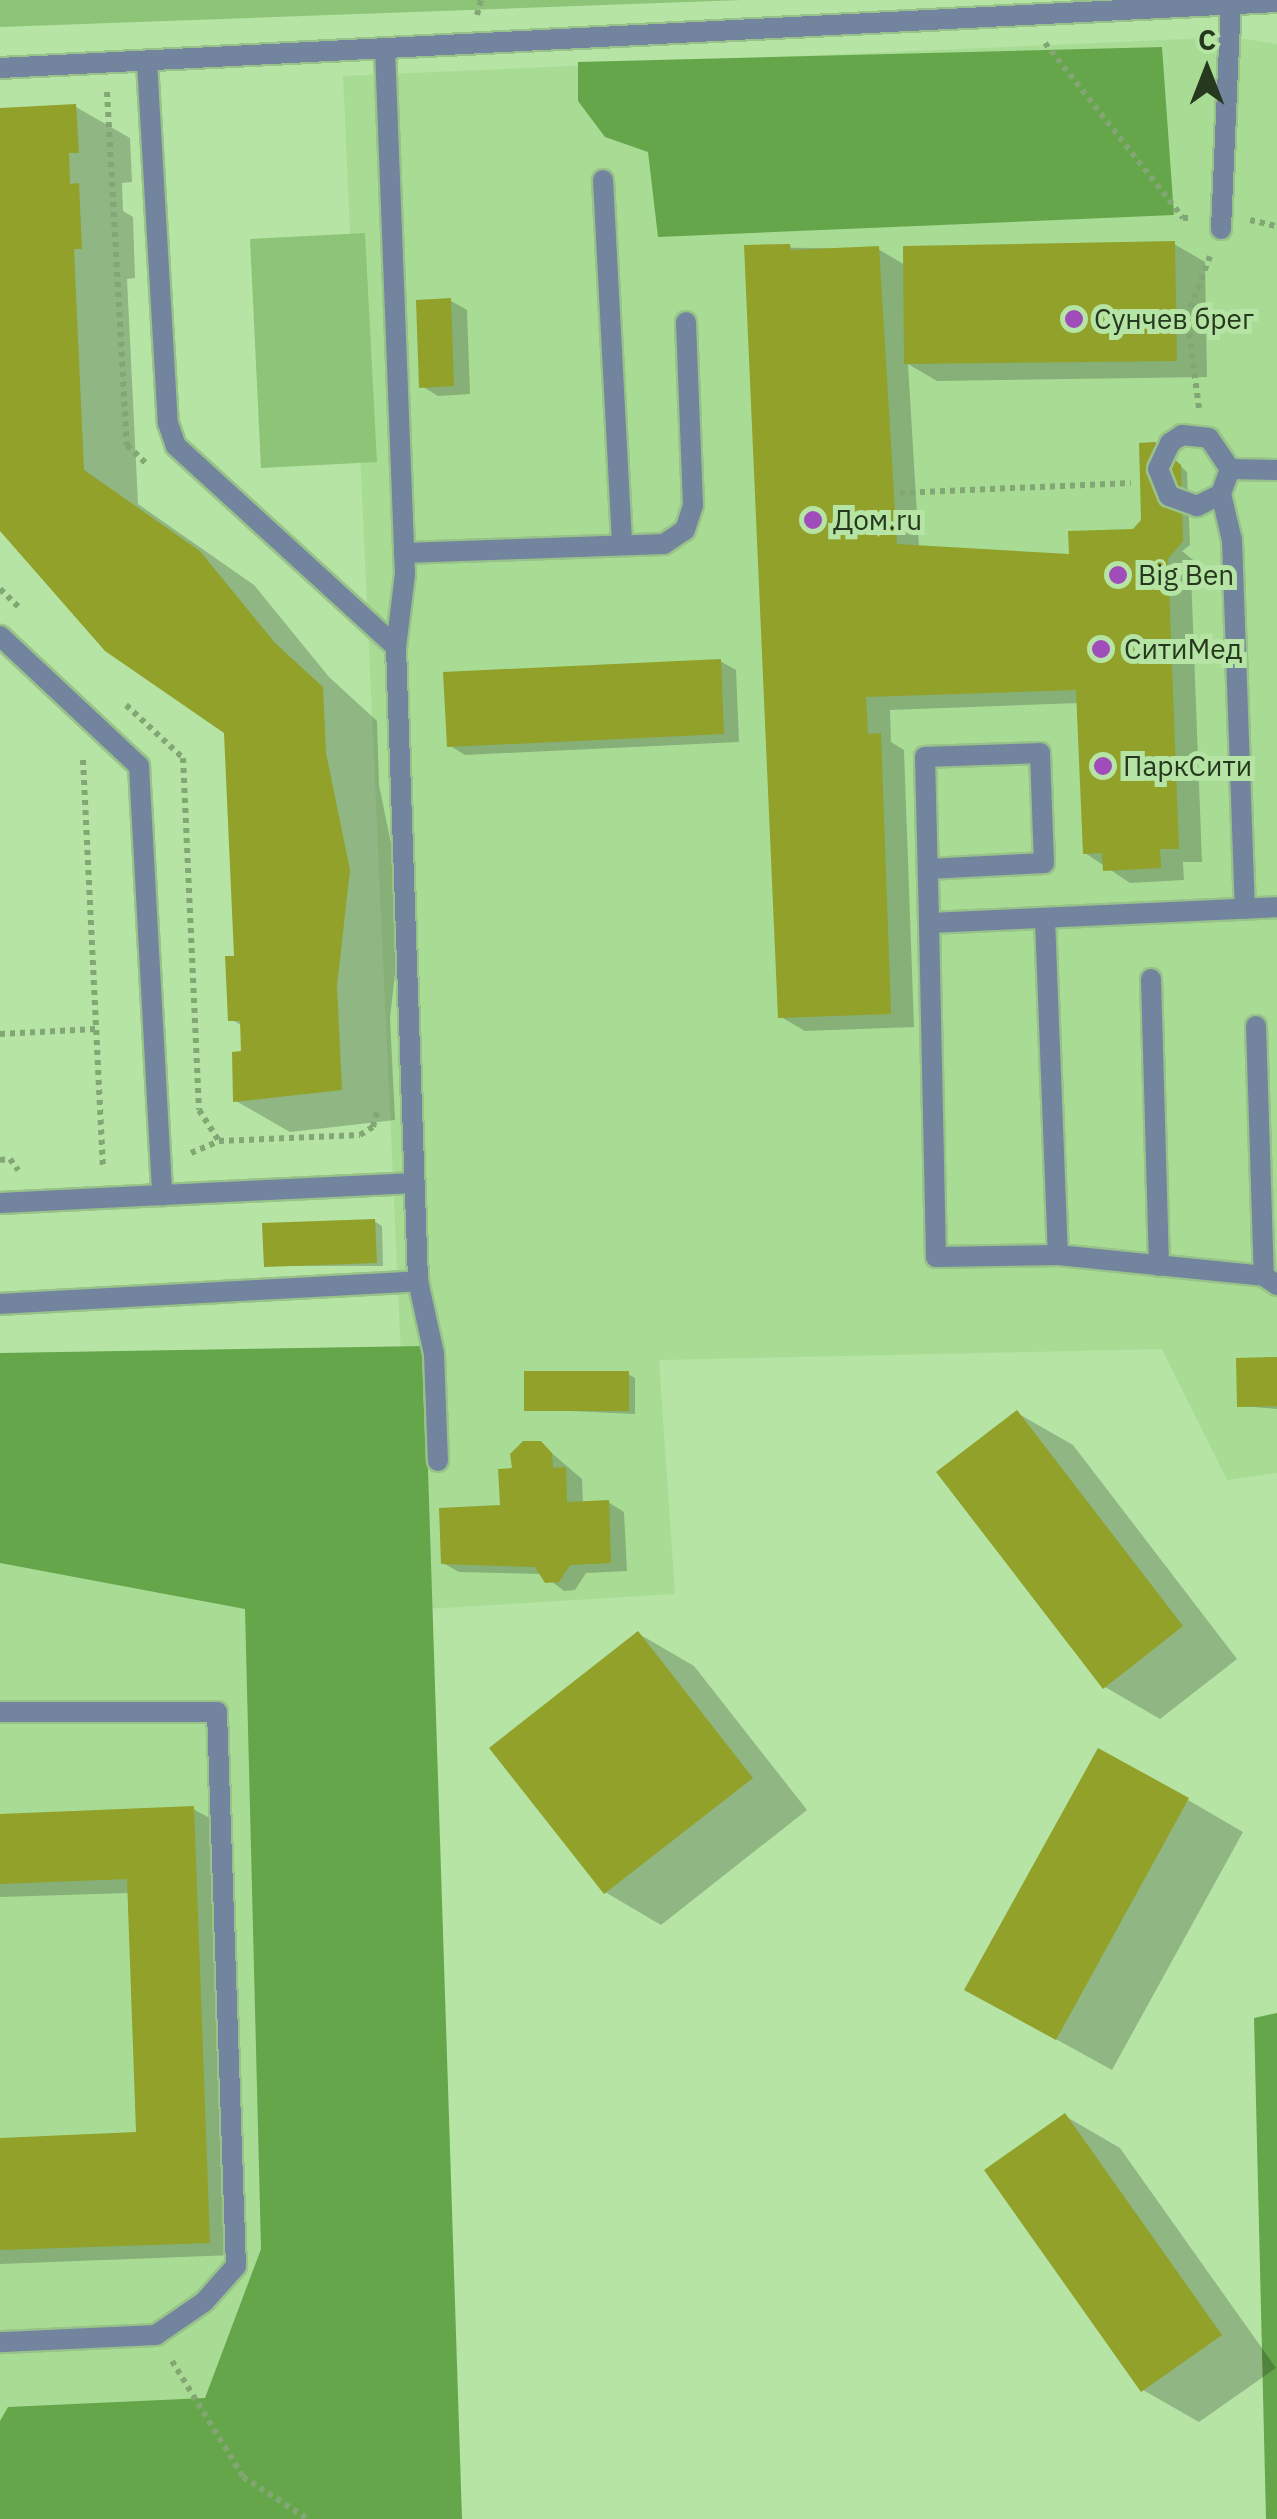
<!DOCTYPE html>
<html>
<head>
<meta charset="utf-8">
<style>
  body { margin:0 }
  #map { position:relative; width:1277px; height:2519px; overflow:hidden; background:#b5e4a4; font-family:"IBM Plex Sans",sans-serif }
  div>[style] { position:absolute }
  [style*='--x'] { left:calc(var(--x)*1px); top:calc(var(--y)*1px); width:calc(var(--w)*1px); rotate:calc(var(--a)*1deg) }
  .built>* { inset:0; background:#a8dc95 }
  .green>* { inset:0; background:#8dc478 }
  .forest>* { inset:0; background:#65a64b }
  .shadow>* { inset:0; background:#0003 }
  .building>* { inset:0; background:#91a129 }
  .path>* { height:6px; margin-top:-3px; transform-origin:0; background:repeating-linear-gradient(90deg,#82a674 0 5px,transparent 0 10px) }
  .roads { filter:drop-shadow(2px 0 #98c289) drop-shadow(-2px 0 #98c289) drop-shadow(0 2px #98c289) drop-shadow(0 -2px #98c289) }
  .service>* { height:20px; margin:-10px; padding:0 10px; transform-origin:10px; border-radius:10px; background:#72849e }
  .dots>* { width:28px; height:28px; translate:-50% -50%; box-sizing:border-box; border:5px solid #b5e4a4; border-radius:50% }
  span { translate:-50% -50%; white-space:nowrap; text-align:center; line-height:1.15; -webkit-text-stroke:10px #b5e4a4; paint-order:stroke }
  .poi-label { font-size:28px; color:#26381e }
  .left { translate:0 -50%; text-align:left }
  .north { position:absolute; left:1157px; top:20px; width:100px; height:100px; -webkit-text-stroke:8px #b5e4a4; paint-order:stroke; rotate:0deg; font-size:28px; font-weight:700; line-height:40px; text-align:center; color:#26381e }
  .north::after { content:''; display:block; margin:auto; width:35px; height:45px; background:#26381e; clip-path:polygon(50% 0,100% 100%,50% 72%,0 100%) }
</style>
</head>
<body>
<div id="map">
  <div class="built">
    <div style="clip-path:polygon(1232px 37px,1277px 44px,1277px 1473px,1227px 1480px,1162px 1349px,659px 1360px,675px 1594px,408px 1610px,435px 2519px,0 2519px,0 1371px,401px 1355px,343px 76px)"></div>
  </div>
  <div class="green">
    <div style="clip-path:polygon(0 0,742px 0,0 27px)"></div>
    <div style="clip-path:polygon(365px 233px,377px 462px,261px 468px,250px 239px)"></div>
  </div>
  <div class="forest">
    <div style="clip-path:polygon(1162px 47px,1174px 215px,658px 237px,648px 152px,605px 137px,578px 101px,578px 62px)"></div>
    <div style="clip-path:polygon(424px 1346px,462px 2519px,0 2519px,0 2421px,8px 2407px,205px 2398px,261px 2249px,245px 1609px,0 1563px,0 1353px)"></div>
    <div style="clip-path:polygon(1277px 2013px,1277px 2519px,1266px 2519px,1254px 2018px)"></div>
  </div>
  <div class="shadow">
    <div style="clip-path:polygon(76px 107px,130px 138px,132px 182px,122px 183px,123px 211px,133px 217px,135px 278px,127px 279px,138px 504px,254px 585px,329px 677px,377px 721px,379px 785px,403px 902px,390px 1018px,395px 1120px,290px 1132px,236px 1101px,243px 1026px,230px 1019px,237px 958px,226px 732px,0 528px,0 110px)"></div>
    <div style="clip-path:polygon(1174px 244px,1205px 262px,1207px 377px,937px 381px,908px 364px,919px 547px,1071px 557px,1135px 531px,1146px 518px,1163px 449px,1187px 472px,1190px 545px,1182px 551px,1197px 563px,1191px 573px,1202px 862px,1183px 862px,1184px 880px,1130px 883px,1085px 853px,1079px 703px,890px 710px,891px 742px,904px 750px,914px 1027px,805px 1031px,781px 1017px,746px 247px,878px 249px,905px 265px)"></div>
    <div style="clip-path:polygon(451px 301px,467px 310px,470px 394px,438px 396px,422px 386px)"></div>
    <div style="clip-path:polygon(720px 661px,736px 670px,739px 742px,465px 755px,449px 745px)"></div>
    <div style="clip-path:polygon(374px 1221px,382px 1226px,383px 1266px,266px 1266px)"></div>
    <div style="clip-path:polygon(1277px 1360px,1277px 1409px,1240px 1406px)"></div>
    <div style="clip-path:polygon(628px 1374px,635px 1378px,635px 1414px,527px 1409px)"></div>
    <div style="clip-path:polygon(1017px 1413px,1073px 1445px,1237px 1659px,1160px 1719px,1105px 1687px)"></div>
    <div style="clip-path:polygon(540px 1443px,582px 1479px,583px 1504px,608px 1502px,624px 1512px,627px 1571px,586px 1573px,575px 1590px,564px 1591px,542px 1574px,459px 1572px,443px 1563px,503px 1507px,514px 1470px)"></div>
    <div style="clip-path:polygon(639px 1634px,694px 1666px,807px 1810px,661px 1925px,605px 1892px)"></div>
    <div style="clip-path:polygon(1188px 1800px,1243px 1832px,1112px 2070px,1023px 2021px)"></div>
    <div style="clip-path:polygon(193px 1809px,217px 1822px,234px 2255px,0 2264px,0 2140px,139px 2135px,130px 1893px,0 1897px,0 1816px)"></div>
    <div style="clip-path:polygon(1065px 2116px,1120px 2148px,1276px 2368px,1199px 2422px,1143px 2390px)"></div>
  </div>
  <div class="building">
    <div style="clip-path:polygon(76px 104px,79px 153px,69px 153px,70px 184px,79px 183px,82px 249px,74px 249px,84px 470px,200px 551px,275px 643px,323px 687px,326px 753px,350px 870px,337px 986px,342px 1090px,233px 1102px,232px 1052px,241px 1051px,240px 1021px,228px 1021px,225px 956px,234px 956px,224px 733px,105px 651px,0 531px,0 108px)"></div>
    <div style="clip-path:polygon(1175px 241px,1177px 361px,904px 364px,903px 246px)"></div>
    <div style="clip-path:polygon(790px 244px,791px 250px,879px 246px,897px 544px,1069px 554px,1068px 531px,1133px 529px,1141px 520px,1139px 443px,1155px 442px,1181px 465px,1183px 541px,1168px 559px,1179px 849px,1160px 849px,1161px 868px,1103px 871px,1102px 853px,1083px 854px,1076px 690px,866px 697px,868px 734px,881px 733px,891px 1014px,778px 1018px,744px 245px)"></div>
    <div style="clip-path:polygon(451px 298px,454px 386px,419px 388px,416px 300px)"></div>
    <div style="clip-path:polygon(721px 659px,724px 734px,447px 747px,443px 672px)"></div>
    <div style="clip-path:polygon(375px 1219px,377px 1263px,264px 1267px,262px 1223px)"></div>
    <div style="clip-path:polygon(1277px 1357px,1277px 1406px,1237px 1407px,1236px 1358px)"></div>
    <div style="clip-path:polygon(524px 1371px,629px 1371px,629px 1411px,524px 1411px)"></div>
    <div style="clip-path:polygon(1017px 1410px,1183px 1626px,1103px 1689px,936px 1472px)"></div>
    <div style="clip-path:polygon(523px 1441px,541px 1441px,552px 1453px,553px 1468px,566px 1467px,567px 1502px,609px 1500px,611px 1563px,570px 1565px,559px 1582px,545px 1583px,535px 1567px,441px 1564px,439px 1508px,500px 1505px,498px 1469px,512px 1468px,510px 1454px)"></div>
    <div style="clip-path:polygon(638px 1631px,753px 1778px,604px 1894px,489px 1748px)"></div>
    <div style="clip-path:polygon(1098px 1748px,1189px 1798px,1056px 2040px,964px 1990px)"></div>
    <div style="clip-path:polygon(194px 1806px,210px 2243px,0 2250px,0 2138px,136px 2132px,127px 1879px,0 1884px,0 1814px)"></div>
    <div style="clip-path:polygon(1065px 2113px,1222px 2335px,1141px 2392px,984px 2170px)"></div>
  </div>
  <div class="path">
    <div style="--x:477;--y:15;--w:16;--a:-75"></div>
    <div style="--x:1045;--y:43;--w:223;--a:51.7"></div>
    <div style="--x:1183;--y:218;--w:9;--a:0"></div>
    <div style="--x:107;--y:92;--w:354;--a:86.8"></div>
    <div style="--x:127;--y:445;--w:29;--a:44"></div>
    <div style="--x:1250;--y:220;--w:28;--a:13"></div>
    <div style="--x:1199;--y:408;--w:92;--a:-97.5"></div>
    <div style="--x:1187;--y:317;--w:65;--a:-69.3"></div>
    <div style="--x:900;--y:493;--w:231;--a:-2.5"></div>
    <div style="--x:0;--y:589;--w:29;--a:44"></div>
    <div style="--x:126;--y:705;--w:78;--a:42.9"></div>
    <div style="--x:183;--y:758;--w:352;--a:87.4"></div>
    <div style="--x:199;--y:1110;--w:37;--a:57"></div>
    <div style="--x:219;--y:1141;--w:141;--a:-2.4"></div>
    <div style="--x:360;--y:1135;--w:15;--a:-32"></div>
    <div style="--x:373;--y:1127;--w:20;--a:-75"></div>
    <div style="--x:83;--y:760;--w:406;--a:87.2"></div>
    <div style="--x:0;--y:1034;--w:96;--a:-3"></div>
    <div style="--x:191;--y:1153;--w:30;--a:-23"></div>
    <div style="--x:0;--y:1160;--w:10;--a:-6"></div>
    <div style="--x:10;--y:1159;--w:14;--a:54"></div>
    <div style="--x:172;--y:2361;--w:136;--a:58.5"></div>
    <div style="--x:243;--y:2477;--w:77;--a:32.9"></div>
  </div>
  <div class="roads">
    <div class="service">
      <div style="--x:385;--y:49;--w:525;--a:87.82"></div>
      <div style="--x:405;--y:574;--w:74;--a:97"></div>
      <div style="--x:396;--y:647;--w:634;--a:88.01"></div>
      <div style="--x:418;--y:1281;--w:75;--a:77.6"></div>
      <div style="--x:434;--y:1354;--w:107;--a:87.9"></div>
      <div style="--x:147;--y:62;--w:362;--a:86.7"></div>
      <div style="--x:168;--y:423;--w:24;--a:71"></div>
      <div style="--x:176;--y:446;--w:298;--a:42.4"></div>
      <div style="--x:0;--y:68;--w:1279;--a:-2.96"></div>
      <div style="--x:603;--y:180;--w:365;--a:87"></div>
      <div style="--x:1221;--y:229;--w:225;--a:-87.5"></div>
      <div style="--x:1230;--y:469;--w:47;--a:1.2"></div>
      <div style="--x:1221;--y:494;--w:27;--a:153"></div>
      <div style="--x:1197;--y:506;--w:30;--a:-160"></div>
      <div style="--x:1169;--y:496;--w:29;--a:-112"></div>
      <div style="--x:1158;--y:469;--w:29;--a:-65"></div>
      <div style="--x:1170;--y:443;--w:14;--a:-34"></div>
      <div style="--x:1182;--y:435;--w:27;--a:6"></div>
      <div style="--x:1209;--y:438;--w:37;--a:56"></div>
      <div style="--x:1230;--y:469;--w:27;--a:110"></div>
      <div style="--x:1221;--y:494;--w:47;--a:76.6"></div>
      <div style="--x:1232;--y:540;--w:369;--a:88"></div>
      <div style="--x:404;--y:553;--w:260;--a:-2"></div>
      <div style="--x:664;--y:544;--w:25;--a:-34"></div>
      <div style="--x:685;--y:530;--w:26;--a:-72"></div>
      <div style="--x:693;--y:505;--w:183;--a:-92.2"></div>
      <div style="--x:0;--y:636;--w:190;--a:43.1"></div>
      <div style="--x:139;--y:766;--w:430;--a:86.9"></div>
      <div style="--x:162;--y:1195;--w:162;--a:177.2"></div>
      <div style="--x:928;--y:869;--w:116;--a:-3"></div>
      <div style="--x:1044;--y:863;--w:110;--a:-92.1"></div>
      <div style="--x:1040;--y:753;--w:115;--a:178"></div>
      <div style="--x:925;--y:757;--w:166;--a:88.6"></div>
      <div style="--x:929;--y:923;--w:348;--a:-2.6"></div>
      <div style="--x:1045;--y:919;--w:336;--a:87.8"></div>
      <div style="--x:929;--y:923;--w:334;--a:88.8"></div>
      <div style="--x:936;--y:1257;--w:122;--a:-0.9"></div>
      <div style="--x:1058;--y:1255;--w:207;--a:5.8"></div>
      <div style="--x:1264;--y:1276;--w:16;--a:35"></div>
      <div style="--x:1151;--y:979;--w:287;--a:88.4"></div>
      <div style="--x:1256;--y:1026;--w:250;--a:88.2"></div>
      <div style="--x:162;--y:1195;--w:253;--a:-2.7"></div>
      <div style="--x:0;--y:1304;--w:419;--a:-3.1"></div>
      <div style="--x:0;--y:1712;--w:217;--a:0"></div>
      <div style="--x:217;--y:1712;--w:554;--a:88.04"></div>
      <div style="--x:236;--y:2266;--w:48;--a:131.6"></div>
      <div style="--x:204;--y:2302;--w:58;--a:145.5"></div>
      <div style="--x:156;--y:2335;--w:156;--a:177.4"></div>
    </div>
  </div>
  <div class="dots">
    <div style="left:1074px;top:319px;background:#a04cbb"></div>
    <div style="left:813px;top:520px;background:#a04cbb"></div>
    <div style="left:1118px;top:575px;background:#a04cbb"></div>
    <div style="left:1101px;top:649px;background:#a04cbb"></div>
    <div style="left:1103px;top:766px;background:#a04cbb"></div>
  </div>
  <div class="poi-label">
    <span class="left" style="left:1094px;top:319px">Сунчев брег</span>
    <span class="left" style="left:833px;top:520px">Дом.ru</span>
    <span class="left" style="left:1138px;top:575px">Big Ben</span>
    <span class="left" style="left:1124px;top:649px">СитиМед</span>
    <span class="left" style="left:1123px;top:766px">ПаркСити</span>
  </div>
  <div class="north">С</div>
</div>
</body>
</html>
